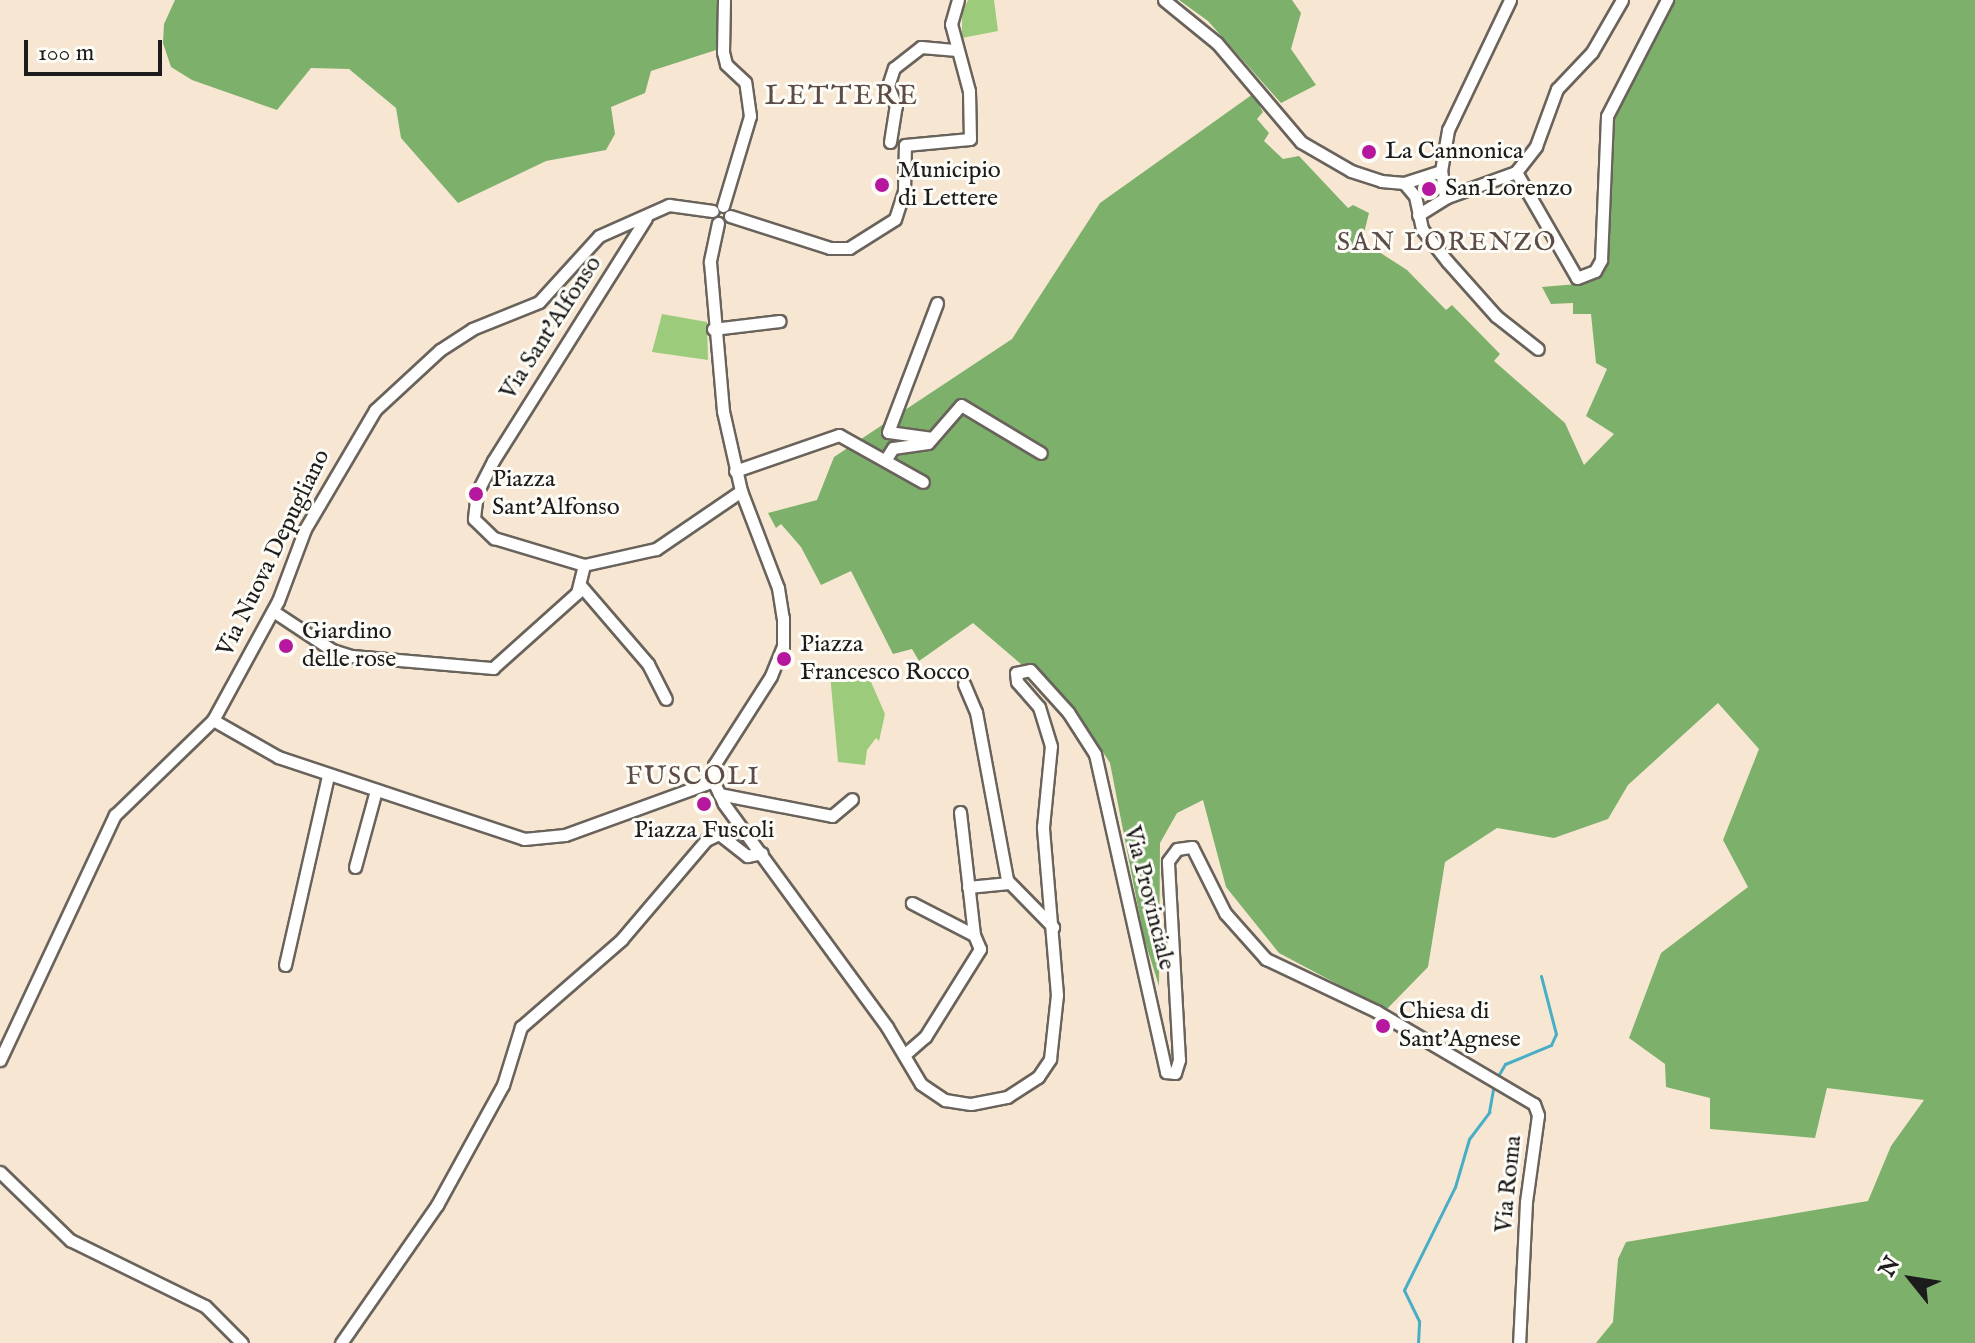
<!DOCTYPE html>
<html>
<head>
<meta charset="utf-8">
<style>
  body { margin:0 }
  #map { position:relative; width:1975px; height:1343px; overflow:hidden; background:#f7e7d2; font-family:"IM FELL English",serif }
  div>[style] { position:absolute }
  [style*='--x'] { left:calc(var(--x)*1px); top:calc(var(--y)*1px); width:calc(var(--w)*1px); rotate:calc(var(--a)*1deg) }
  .green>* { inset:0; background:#9ccc7b }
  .forest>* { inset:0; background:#7db06b }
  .stream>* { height:3px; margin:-1.5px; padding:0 1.5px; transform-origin:1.5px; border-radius:1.5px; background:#47aec6 }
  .roads { filter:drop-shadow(2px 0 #69635c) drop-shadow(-2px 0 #69635c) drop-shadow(0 2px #69635c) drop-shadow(0 -2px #69635c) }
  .minor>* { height:11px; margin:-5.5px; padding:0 5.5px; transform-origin:5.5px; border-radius:5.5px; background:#fff }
  .dots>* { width:22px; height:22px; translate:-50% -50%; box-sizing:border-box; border:4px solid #fdfcf7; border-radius:50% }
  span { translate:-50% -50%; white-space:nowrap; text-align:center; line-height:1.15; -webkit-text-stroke:6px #fdfcf7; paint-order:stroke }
  .poi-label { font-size:24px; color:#1c1c1c }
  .left { translate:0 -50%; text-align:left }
  .street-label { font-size:24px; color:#1c1c1c }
  .neighbourhood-label { font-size:26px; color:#5c4b47; letter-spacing:2px }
  .quarter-label { font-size:28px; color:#5c4b47; letter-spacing:2px }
  .north { position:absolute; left:1871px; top:1239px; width:80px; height:80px; -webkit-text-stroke:6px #fdfcf7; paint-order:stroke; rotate:300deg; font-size:22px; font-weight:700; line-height:32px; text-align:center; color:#1c1c1c }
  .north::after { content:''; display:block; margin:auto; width:28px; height:36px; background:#1c1c1c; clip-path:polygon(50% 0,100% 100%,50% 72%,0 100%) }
  .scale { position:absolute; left:24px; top:40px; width:138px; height:36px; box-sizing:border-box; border:4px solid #1c1c1c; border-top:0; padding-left:10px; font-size:24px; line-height:28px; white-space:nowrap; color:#1c1c1c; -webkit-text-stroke:6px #fdfcf7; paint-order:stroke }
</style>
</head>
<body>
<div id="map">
  <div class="green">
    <div style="clip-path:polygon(968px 0,994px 0,998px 31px,962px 38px,962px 13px)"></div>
    <div style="clip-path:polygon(662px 314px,707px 322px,708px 360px,652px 352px)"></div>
    <div style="clip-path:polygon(856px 670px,868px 675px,885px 714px,879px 741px,876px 738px,867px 750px,865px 765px,838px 762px,830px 674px)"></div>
  </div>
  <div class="forest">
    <div style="clip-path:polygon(175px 0,718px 0,716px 50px,651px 71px,645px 93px,611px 107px,615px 134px,606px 150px,546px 161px,458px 203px,401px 138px,396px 108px,349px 69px,311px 68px,277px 110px,192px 80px,171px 67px,163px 43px,164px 24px)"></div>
    <div style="clip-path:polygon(1179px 0,1292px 0,1301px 13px,1291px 49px,1316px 85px,1281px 103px,1208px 21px)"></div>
    <div style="clip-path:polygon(1670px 0,1975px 0,1975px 1343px,1596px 1343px,1613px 1322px,1618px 1259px,1626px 1242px,1868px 1201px,1891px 1146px,1924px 1100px,1827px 1088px,1815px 1138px,1710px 1129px,1710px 1098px,1666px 1087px,1665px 1064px,1629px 1038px,1661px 953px,1748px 887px,1723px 840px,1759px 749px,1718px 703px,1628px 785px,1608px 819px,1554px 838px,1497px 828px,1445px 862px,1428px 967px,1386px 1010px,1279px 953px,1226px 887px,1203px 800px,1177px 813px,1160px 843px,1159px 986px,1144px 938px,1110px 763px,1076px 711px,973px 623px,919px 661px,912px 649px,893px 654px,851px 571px,821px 585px,801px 547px,781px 524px,776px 528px,768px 513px,817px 500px,834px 457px,1012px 339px,1100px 203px,1253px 94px,1263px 112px,1257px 119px,1269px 133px,1264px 141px,1283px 159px,1299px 156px,1348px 208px,1353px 205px,1369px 213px,1362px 241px,1407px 270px,1446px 310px,1452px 305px,1500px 354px,1494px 361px,1565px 423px,1584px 465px,1614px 434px,1586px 416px,1607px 369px,1596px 363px,1591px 314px,1573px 314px,1573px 303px,1551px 304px,1542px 287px,1588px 283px,1599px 274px,1608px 245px,1613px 112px,1642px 65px)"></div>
  </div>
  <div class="stream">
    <div style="--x:1498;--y:1076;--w:14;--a:-60"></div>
    <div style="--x:1505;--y:1064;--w:50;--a:-22.4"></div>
    <div style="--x:1551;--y:1045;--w:12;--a:-66"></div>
    <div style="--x:1556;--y:1034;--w:60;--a:-104.5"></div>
    <div style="--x:1418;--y:1343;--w:22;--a:-87"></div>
    <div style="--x:1419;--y:1321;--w:34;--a:-116"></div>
    <div style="--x:1404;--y:1290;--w:115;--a:-63.7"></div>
    <div style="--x:1455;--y:1187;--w:50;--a:-73.7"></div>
    <div style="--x:1469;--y:1139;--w:34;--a:-53"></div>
    <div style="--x:1489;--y:1112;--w:29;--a:-80"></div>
  </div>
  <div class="roads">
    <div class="minor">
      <div style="--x:1164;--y:0;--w:68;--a:39.1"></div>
      <div style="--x:1217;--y:43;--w:130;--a:49.7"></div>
      <div style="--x:1301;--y:142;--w:58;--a:30.1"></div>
      <div style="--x:1351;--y:171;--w:32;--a:18"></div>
      <div style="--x:1381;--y:181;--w:23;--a:5"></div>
      <div style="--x:1404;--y:183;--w:39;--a:-18"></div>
      <div style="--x:890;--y:142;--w:36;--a:-81"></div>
      <div style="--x:896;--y:106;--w:22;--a:-112"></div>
      <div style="--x:888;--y:86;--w:19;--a:-72"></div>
      <div style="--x:894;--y:68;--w:34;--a:-38"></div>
      <div style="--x:921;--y:47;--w:33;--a:5"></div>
      <div style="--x:1516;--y:172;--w:33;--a:-52"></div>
      <div style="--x:1536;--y:146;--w:61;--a:-69.8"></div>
      <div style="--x:1557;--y:89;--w:51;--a:-46.6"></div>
      <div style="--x:1592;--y:52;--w:60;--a:-60"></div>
      <div style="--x:1404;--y:183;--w:17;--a:50"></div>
      <div style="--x:1415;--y:196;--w:34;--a:78"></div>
      <div style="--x:1422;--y:229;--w:41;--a:52"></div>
      <div style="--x:1447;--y:261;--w:74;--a:48.3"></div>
      <div style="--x:1496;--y:316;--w:53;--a:38.2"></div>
      <div style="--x:1445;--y:198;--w:27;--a:-98"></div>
      <div style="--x:1441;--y:171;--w:42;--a:-80.3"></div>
      <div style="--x:1448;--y:130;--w:144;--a:-64.5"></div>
      <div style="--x:723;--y:206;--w:94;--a:-73.3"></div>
      <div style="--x:750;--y:116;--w:34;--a:-98"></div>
      <div style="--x:745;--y:82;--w:26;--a:-137"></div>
      <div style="--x:726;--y:64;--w:12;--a:-104"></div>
      <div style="--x:723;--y:52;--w:52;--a:-88.9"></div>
      <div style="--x:1418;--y:215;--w:34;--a:-32"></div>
      <div style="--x:1447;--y:197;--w:73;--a:-19.9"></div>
      <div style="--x:1516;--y:172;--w:122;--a:60.1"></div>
      <div style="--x:1577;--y:278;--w:19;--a:-21"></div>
      <div style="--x:1595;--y:271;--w:13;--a:-61"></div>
      <div style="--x:1601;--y:260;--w:144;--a:-87.6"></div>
      <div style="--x:1607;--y:116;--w:131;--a:-62.7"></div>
      <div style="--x:730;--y:216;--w:105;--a:17.7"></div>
      <div style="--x:830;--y:248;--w:19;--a:0"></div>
      <div style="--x:849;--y:248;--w:54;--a:-32.2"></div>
      <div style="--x:895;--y:219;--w:29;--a:-72"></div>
      <div style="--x:904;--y:191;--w:46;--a:-88.8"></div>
      <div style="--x:905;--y:145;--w:65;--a:-5.3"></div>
      <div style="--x:970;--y:139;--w:48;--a:-91.2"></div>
      <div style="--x:969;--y:91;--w:69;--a:-105"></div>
      <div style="--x:951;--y:24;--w:25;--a:-74"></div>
      <div style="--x:646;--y:218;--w:287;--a:122.2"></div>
      <div style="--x:493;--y:461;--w:36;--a:117"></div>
      <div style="--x:477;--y:493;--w:26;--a:97"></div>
      <div style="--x:474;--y:519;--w:28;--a:44"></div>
      <div style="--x:494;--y:538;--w:94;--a:16.7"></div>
      <div style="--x:584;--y:565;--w:74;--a:-12.5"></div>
      <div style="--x:656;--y:549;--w:103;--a:-34.3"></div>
      <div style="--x:718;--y:223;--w:40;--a:102"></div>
      <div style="--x:710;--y:262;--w:150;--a:85"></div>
      <div style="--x:723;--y:411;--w:82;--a:77.3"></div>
      <div style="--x:741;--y:491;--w:104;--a:69.1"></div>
      <div style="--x:778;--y:588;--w:30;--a:81"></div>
      <div style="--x:783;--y:618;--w:28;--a:90"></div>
      <div style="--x:783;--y:646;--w:32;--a:112"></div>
      <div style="--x:771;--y:676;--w:106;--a:122.6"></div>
      <div style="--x:714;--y:765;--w:16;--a:94"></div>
      <div style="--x:713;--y:781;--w:25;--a:64"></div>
      <div style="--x:724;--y:804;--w:276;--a:53.8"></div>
      <div style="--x:887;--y:1027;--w:66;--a:59.2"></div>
      <div style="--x:921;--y:1084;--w:29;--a:34"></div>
      <div style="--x:945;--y:1100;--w:26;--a:9"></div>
      <div style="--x:971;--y:1104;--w:37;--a:-11"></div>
      <div style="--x:1007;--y:1097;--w:37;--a:-33"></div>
      <div style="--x:1038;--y:1077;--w:22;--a:-56"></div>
      <div style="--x:1050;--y:1059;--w:64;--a:-83.8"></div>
      <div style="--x:1057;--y:995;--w:169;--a:-94.8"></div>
      <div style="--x:1043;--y:827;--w:81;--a:-84.4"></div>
      <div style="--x:1051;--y:746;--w:41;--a:-107.1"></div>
      <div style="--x:1039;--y:707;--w:33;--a:-131"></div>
      <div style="--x:1017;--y:682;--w:9;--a:-96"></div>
      <div style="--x:1016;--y:673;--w:14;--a:-12"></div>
      <div style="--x:1030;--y:670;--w:57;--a:47.9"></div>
      <div style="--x:1068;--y:712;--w:50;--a:57.3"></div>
      <div style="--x:1095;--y:754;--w:326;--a:77.4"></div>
      <div style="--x:1166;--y:1072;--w:9;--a:6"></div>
      <div style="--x:1175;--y:1073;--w:14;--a:-73"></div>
      <div style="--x:1179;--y:1060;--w:199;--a:-93.2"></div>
      <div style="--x:1168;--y:861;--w:15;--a:-53"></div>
      <div style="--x:1177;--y:849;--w:15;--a:-8"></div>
      <div style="--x:1192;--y:847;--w:74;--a:63.4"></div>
      <div style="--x:1225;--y:913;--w:62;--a:48.3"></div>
      <div style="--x:1266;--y:959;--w:122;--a:25.3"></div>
      <div style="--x:1376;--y:1011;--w:183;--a:30.5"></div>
      <div style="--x:1534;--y:1104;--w:12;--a:70"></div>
      <div style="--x:1538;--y:1115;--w:88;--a:97.9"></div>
      <div style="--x:1526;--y:1202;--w:141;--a:92.8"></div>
      <div style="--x:713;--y:329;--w:67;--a:-6.8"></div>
      <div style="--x:932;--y:438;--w:44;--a:-172.2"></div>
      <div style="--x:888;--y:432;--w:138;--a:-69.2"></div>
      <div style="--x:886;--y:459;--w:13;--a:-58"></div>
      <div style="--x:893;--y:448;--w:35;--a:-8"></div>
      <div style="--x:928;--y:443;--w:50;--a:-49"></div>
      <div style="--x:961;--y:405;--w:93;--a:31"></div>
      <div style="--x:735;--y:471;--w:110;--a:-19.1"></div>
      <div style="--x:839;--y:435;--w:96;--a:29.2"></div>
      <div style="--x:581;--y:586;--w:103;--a:49.3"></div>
      <div style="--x:648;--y:664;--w:39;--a:63"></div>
      <div style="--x:273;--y:611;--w:71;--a:33.5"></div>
      <div style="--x:332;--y:650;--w:21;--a:17"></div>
      <div style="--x:352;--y:656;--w:142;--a:4.9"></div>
      <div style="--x:493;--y:668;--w:113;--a:-41.8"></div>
      <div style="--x:577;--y:593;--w:29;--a:-76"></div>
      <div style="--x:964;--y:684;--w:30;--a:67"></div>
      <div style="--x:976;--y:712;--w:171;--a:79.5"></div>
      <div style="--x:1007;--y:880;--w:66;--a:45.6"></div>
      <div style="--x:213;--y:720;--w:75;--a:29.6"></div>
      <div style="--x:278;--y:757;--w:259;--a:18.4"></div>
      <div style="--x:524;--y:839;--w:41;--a:-5.6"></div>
      <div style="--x:565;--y:835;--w:158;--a:-20"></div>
      <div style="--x:719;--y:794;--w:115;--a:11"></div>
      <div style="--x:832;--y:816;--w:26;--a:-40"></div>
      <div style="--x:960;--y:812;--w:124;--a:83.5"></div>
      <div style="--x:355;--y:867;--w:80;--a:-74.7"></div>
      <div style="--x:968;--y:887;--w:41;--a:-5.6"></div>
      <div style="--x:285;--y:965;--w:195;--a:-77.2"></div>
      <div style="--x:904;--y:1055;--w:28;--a:-41"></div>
      <div style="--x:925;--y:1037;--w:104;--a:-58"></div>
      <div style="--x:980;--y:949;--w:15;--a:-113"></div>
      <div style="--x:974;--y:935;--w:70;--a:-152.7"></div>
      <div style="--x:0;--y:1060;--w:271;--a:-64.9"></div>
      <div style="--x:115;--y:815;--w:136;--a:-44.1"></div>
      <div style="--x:213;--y:720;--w:136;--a:-61.4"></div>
      <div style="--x:278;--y:601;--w:77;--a:-69.4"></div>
      <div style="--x:305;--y:529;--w:138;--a:-59.5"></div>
      <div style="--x:375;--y:410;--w:88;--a:-42.7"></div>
      <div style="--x:440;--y:350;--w:38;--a:-33"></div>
      <div style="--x:472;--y:329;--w:72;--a:-21.9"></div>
      <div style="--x:539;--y:302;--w:89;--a:-47.7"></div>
      <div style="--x:599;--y:236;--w:77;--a:-23.9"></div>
      <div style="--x:669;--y:205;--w:44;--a:7.8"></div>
      <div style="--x:0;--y:1172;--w:98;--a:44.2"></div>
      <div style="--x:70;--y:1240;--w:150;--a:26.1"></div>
      <div style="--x:205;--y:1306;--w:52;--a:45"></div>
      <div style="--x:341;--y:1343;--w:168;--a:-55.2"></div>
      <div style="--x:437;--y:1205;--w:137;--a:-61.2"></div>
      <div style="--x:503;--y:1085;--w:61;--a:-72.8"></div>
      <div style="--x:521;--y:1027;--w:133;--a:-41"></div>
      <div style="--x:621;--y:940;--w:131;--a:-49.6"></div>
      <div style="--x:706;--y:840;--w:14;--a:-25"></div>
      <div style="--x:719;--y:834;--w:36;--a:38"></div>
      <div style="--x:747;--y:856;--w:15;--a:-11"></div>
    </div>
  </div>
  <div class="dots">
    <div style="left:1369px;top:152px;background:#b5179e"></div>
    <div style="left:882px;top:185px;background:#b5179e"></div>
    <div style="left:1429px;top:189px;background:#b5179e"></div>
    <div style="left:476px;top:494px;background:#b5179e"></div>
    <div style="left:286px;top:646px;background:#b5179e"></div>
    <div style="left:784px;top:659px;background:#b5179e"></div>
    <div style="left:704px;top:804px;background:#b5179e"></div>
    <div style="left:1383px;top:1026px;background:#b5179e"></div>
  </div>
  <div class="poi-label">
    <span class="left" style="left:1385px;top:152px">La Cannonica</span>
    <span class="left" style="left:898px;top:185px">Municipio<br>di Lettere</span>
    <span class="left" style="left:1445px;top:189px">San Lorenzo</span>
    <span class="left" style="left:492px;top:494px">Piazza<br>Sant'Alfonso</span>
    <span class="left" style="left:302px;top:646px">Giardino<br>delle rose</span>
    <span class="left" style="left:800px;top:659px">Piazza<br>Francesco Rocco</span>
    <span style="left:704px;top:831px">Piazza Fuscoli</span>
    <span class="left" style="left:1399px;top:1026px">Chiesa di<br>Sant'Agnese</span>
  </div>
  <div class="street-label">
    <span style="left:551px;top:328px;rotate:-57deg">Via Sant'Alfonso</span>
    <span style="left:274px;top:553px;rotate:-64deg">Via Nuova Depugliano</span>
    <span style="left:1149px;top:898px;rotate:76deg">Via Provinciale</span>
    <span style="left:1509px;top:1184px;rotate:-84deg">Via Roma</span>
  </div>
  <div class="neighbourhood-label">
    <span style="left:1447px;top:243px">SAN LORENZO</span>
    <span style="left:693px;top:777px">FUSCOLI</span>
  </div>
  <div class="quarter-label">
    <span style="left:842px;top:97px">LETTERE</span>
  </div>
  <div class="north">N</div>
  <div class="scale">100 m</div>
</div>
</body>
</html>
